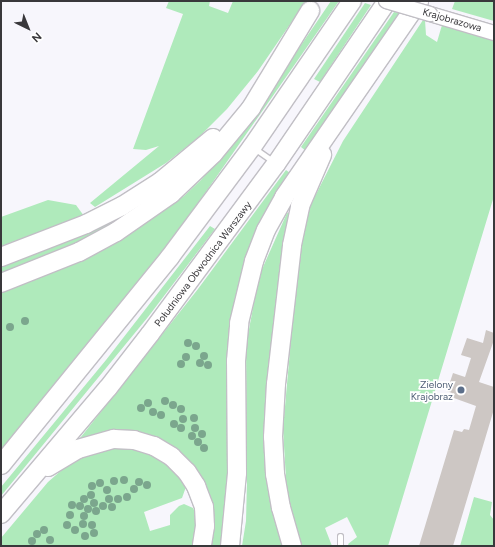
<!DOCTYPE html>
<html>
<head>
<meta charset="utf-8">
<style>
  body { margin:0 }
  #map { position:relative; width:495px; height:547px; overflow:hidden; background:#f7f6fc; font-family:Figtree,sans-serif }
  div>[style] { position:absolute }
  [style*='--x'] { left:calc(var(--x)*1px); top:calc(var(--y)*1px); width:calc(var(--w)*1px); rotate:calc(var(--a)*1deg) }
  .green>* { inset:0; background:#afeabb }
  .building>* { inset:0; background:#cdc7c4 }
  .roads { filter:drop-shadow(1px 0 #c1bfc5) drop-shadow(-1px 0 #c1bfc5) drop-shadow(0 1px #c1bfc5) drop-shadow(0 -1px #c1bfc5) }
  .lane>* { height:5px; margin:-2.5px; padding:0 2.5px; transform-origin:2.5px; border-radius:2.5px; background:#fff }
  .secondary>* { height:14px; margin:-7px; padding:0 7px; transform-origin:7px; border-radius:7px; background:#fff }
  .highway>* { height:18px; margin:-9px; padding:0 9px; transform-origin:9px; border-radius:9px; background:#fff }
  .bridges { filter:drop-shadow(1px 0 #c1bfc5) drop-shadow(-1px 0 #c1bfc5) drop-shadow(0 1px #c1bfc5) drop-shadow(0 -1px #c1bfc5) }
  .secondary-bridge>* { height:14px; margin:-7px; padding:0 7px; transform-origin:7px; border-radius:7px; background:#fff }
  .trees>* { width:8px; height:8px; margin:-4px; border-radius:50%; background:#7ba68d }
  .dots>* { width:11px; height:11px; translate:-50% -50%; box-sizing:border-box; border:2px solid #fff; border-radius:50% }
  span { translate:-50% -50%; white-space:nowrap; text-align:center; line-height:1.15; -webkit-text-stroke:3.5px #fff; paint-order:stroke }
  .street-label { font-size:10px; color:#39383b }
  .service-label { font-size:10px; color:#4e5e75 }
  .right { translate:-100% -50%; text-align:right }
  .frame { position:absolute; inset:0; border:2px solid #39383b; pointer-events:none }
  .north { position:absolute; left:8px; top:8px; width:40px; height:40px; -webkit-text-stroke:3px #fff; paint-order:stroke; rotate:137deg; font-size:11px; font-weight:700; line-height:16px; text-align:center; color:#39383b }
  .north::after { content:''; display:block; margin:auto; width:14px; height:18px; background:#39383b; clip-path:polygon(50% 0,100% 100%,50% 72%,0 100%) }
</style>
</head>
<body>
<div id="map">
  <div class="green">
    <div style="clip-path:polygon(169px 1px,210px 1px,209px 6px,228px 13px,233px 1px,306px 1px,258px 71px,227px 109px,199px 137px,166px 163px,95px 207px,90px 203px,159px 146px,146px 150px,133px 149px,183px 14px,166px 8px)"></div>
    <div style="clip-path:polygon(331px 1px,339px 1px,194px 209px,146px 273px,1px 451px,1px 291px,81px 261px,113px 245px,184px 196px,201px 180px,246px 126px)"></div>
    <div style="clip-path:polygon(455px 1px,494px 1px,494px 21px,452px 9px)"></div>
    <div style="clip-path:polygon(365px 3px,371px 5px,320px 82px,314px 79px)"></div>
    <div style="clip-path:polygon(394px 12px,401px 13px,306px 151px,301px 147px)"></div>
    <div style="clip-path:polygon(423px 20px,425px 20px,426px 35px,437px 42px,442px 25px,494px 40px,494px 196px,388px 546px,349px 546px,348px 544px,357px 537px,347px 517px,325px 528px,332px 546px,302px 546px,287px 496px,283px 429px,298px 260px,306px 221px,310px 206px,343px 141px)"></div>
    <div style="clip-path:polygon(286px 170px,290px 173px,246px 261px,235px 297px,230px 340px,231px 487px,225px 546px,207px 546px,210px 533px,170px 447px,73px 447px,198px 289px)"></div>
    <div style="clip-path:polygon(170px 185px,93px 237px,1px 275px,1px 265px)"></div>
    <div style="clip-path:polygon(48px 200px,76px 205px,84px 216px,1px 246px,1px 217px)"></div>
    <div style="clip-path:polygon(287px 213px,292px 214px,280px 273px,265px 411px,265px 446px,283px 546px,242px 546px,246px 521px,247px 481px,246px 345px,259px 276px)"></div>
    <div style="clip-path:polygon(210px 226px,215px 229px,148px 317px,1px 496px,1px 487px,106px 360px)"></div>
    <div style="clip-path:polygon(110px 447px,145px 449px,162px 458px,187px 484px,182px 498px,144px 512px,150px 531px,170px 525px,170px 515px,179px 506px,184px 504px,193px 508px,198px 518px,193px 546px,1px 546px,1px 538px,48px 482px,71px 462px,92px 451px)"></div>
    <div style="clip-path:polygon(474px 497px,492px 502px,490px 515px,494px 520px,494px 546px,460px 546px)"></div>
  </div>
  <div class="building">
    <div style="clip-path:polygon(486px 330px,494px 333px,494px 340px,479px 382px,494px 387px,494px 409px,453px 546px,419px 546px,454px 430px,462px 432px,464px 429px,469px 430px,476px 406px,451px 397px,452px 393px,447px 391px,453px 373px,465px 377px,471px 358px,461px 355px,467px 338px,483px 343px)"></div>
  </div>
  <div class="roads">
    <div class="lane">
      <div style="--x:254;--y:148;--w:24;--a:35"></div>
      <div style="--x:340;--y:546;--w:10;--a:-90"></div>
    </div>
    <div class="secondary">
      <div style="--x:430;--y:14;--w:67;--a:16.5"></div>
    </div>
    <div class="highway">
      <div style="--x:1;--y:257;--w:91;--a:-21.2"></div>
      <div style="--x:86;--y:224;--w:40;--a:-26.6"></div>
      <div style="--x:122;--y:206;--w:45;--a:-32.3"></div>
      <div style="--x:160;--y:182;--w:69;--a:-39.7"></div>
      <div style="--x:1;--y:283;--w:84;--a:-21.7"></div>
      <div style="--x:79;--y:252;--w:42;--a:-28.4"></div>
      <div style="--x:116;--y:232;--w:67;--a:-34.6"></div>
      <div style="--x:171;--y:194;--w:58;--a:-43.6"></div>
      <div style="--x:213;--y:154;--w:60;--a:-50.4"></div>
      <div style="--x:251;--y:108;--w:114;--a:-58.7"></div>
      <div style="--x:1;--y:465;--w:268;--a:-50.9"></div>
      <div style="--x:170;--y:257;--w:137;--a:-53.3"></div>
      <div style="--x:252;--y:147;--w:177;--a:-55.6"></div>
      <div style="--x:48;--y:467;--w:35;--a:-31"></div>
      <div style="--x:78;--y:449;--w:37;--a:-16"></div>
      <div style="--x:114;--y:439;--w:20;--a:3"></div>
      <div style="--x:134;--y:440;--w:21;--a:17"></div>
      <div style="--x:154;--y:446;--w:21;--a:31"></div>
      <div style="--x:172;--y:457;--w:21;--a:45"></div>
      <div style="--x:187;--y:472;--w:17;--a:57"></div>
      <div style="--x:196;--y:486;--w:22;--a:69"></div>
      <div style="--x:204;--y:507;--w:19;--a:87"></div>
      <div style="--x:205;--y:526;--w:20;--a:99"></div>
      <div style="--x:1;--y:514;--w:165;--a:-49.7"></div>
      <div style="--x:108;--y:388;--w:68;--a:-52.1"></div>
      <div style="--x:150;--y:334;--w:212;--a:-53.5"></div>
      <div style="--x:276;--y:164;--w:197;--a:-55.7"></div>
      <div style="--x:230;--y:546;--w:73;--a:-84.5"></div>
      <div style="--x:237;--y:473;--w:112;--a:-90.5"></div>
      <div style="--x:236;--y:361;--w:38;--a:-85"></div>
      <div style="--x:239;--y:323;--w:64;--a:-76.4"></div>
      <div style="--x:254;--y:261;--w:33;--a:-69"></div>
      <div style="--x:266;--y:230;--w:38;--a:-61"></div>
      <div style="--x:284;--y:197;--w:238;--a:-55.4"></div>
      <div style="--x:292;--y:546;--w:40;--a:-106"></div>
      <div style="--x:281;--y:508;--w:35;--a:-100"></div>
      <div style="--x:275;--y:474;--w:37;--a:-93"></div>
      <div style="--x:273;--y:437;--w:53;--a:-86.8"></div>
      <div style="--x:276;--y:384;--w:140;--a:-83.4"></div>
      <div style="--x:292;--y:245;--w:40;--a:-78"></div>
      <div style="--x:300;--y:206;--w:56;--a:-66.7"></div>
    </div>
  </div>
  <div class="bridges">
    <div class="secondary-bridge">
      <div style="--x:386;--y:1;--w:46;--a:16.5"></div>
    </div>
  </div>
  <div class="trees">
    <div style="left:25px;top:321px"></div>
    <div style="left:10px;top:327px"></div>
    <div style="left:188px;top:343px"></div>
    <div style="left:196px;top:346px"></div>
    <div style="left:204px;top:356px"></div>
    <div style="left:186px;top:357px"></div>
    <div style="left:200px;top:363px"></div>
    <div style="left:181px;top:364px"></div>
    <div style="left:208px;top:365px"></div>
    <div style="left:165px;top:401px"></div>
    <div style="left:148px;top:403px"></div>
    <div style="left:173px;top:405px"></div>
    <div style="left:141px;top:408px"></div>
    <div style="left:181px;top:409px"></div>
    <div style="left:153px;top:412px"></div>
    <div style="left:161px;top:415px"></div>
    <div style="left:194px;top:418px"></div>
    <div style="left:183px;top:419px"></div>
    <div style="left:174px;top:424px"></div>
    <div style="left:181px;top:428px"></div>
    <div style="left:195px;top:428px"></div>
    <div style="left:202px;top:434px"></div>
    <div style="left:192px;top:436px"></div>
    <div style="left:198px;top:442px"></div>
    <div style="left:204px;top:448px"></div>
    <div style="left:124px;top:480px"></div>
    <div style="left:114px;top:481px"></div>
    <div style="left:139px;top:482px"></div>
    <div style="left:100px;top:483px"></div>
    <div style="left:147px;top:485px"></div>
    <div style="left:92px;top:486px"></div>
    <div style="left:134px;top:489px"></div>
    <div style="left:107px;top:490px"></div>
    <div style="left:91px;top:495px"></div>
    <div style="left:127px;top:497px"></div>
    <div style="left:84px;top:499px"></div>
    <div style="left:109px;top:499px"></div>
    <div style="left:118px;top:499px"></div>
    <div style="left:94px;top:503px"></div>
    <div style="left:72px;top:505px"></div>
    <div style="left:80px;top:506px"></div>
    <div style="left:103px;top:506px"></div>
    <div style="left:112px;top:507px"></div>
    <div style="left:88px;top:509px"></div>
    <div style="left:96px;top:511px"></div>
    <div style="left:70px;top:515px"></div>
    <div style="left:84px;top:516px"></div>
    <div style="left:83px;top:524px"></div>
    <div style="left:67px;top:525px"></div>
    <div style="left:92px;top:525px"></div>
    <div style="left:44px;top:530px"></div>
    <div style="left:75px;top:530px"></div>
    <div style="left:94px;top:533px"></div>
    <div style="left:37px;top:534px"></div>
    <div style="left:85px;top:536px"></div>
    <div style="left:50px;top:540px"></div>
    <div style="left:32px;top:541px"></div>
  </div>
  <div class="dots">
    <div style="left:461px;top:390px;background:#5c6f8a"></div>
  </div>
  <div class="street-label">
    <span style="left:452px;top:20px;rotate:16deg">Krajobrazowa</span>
    <span style="left:203px;top:264px;rotate:-53deg">Południowa Obwodnica Warszawy</span>
  </div>
  <div class="service-label">
    <span class="right" style="left:453px;top:390px">Zielony<br>Krajobraz</span>
  </div>
  <div class="frame"></div>
  <div class="north">N</div>
</div>
</body>
</html>
